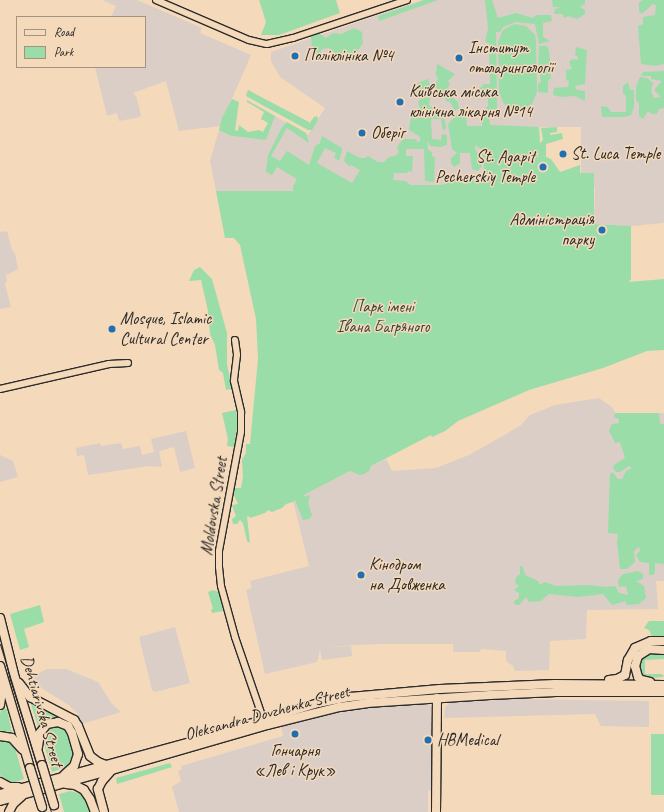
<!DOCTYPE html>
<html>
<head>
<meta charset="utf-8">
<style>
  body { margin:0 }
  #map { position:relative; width:664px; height:812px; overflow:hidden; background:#f4d9bb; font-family:Caveat,sans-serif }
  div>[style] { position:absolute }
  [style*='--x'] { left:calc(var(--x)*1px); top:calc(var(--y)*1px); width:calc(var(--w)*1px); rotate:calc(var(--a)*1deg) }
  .built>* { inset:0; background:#dacec7 }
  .green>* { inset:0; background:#9adda8 }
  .roads { filter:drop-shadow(1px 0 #2b2b2b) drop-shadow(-1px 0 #2b2b2b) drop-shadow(0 1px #2b2b2b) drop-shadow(0 -1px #2b2b2b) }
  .minor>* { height:6px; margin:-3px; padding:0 3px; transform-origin:3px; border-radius:3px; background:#f4d9bb }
  .major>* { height:8px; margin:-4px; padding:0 4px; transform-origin:4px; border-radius:4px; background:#f4d9bb }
  .tram>* { height:1px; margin:-0.5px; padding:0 0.5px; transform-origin:0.5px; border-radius:0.5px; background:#2b2b2b }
  .bridges { filter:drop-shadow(1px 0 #2b2b2b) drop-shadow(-1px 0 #2b2b2b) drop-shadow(0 1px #2b2b2b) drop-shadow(0 -1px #2b2b2b) }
  .major-bridge>* { height:8px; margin:-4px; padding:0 4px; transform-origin:4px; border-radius:4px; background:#f4d9bb }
  .dots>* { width:11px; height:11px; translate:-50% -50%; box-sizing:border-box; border:2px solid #f4d9bb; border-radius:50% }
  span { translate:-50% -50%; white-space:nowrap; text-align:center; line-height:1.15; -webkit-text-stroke:3px #f4d9bb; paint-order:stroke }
  .poi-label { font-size:17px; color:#2b2b2b }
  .left { translate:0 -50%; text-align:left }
  .right { translate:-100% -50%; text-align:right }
  .park-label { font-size:17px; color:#3c463e }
  .street-label { font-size:17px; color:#2b2b2b }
  .legend { position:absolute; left:16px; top:16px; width:130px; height:52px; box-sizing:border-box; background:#f4d9bb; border:1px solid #a49381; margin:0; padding:5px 7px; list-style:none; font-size:12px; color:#2b2b2b }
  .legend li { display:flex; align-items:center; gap:8px; height:20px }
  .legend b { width:20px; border:1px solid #a49381 }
</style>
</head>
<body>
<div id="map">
  <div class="built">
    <div style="clip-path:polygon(102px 0,137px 0,202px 28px,200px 33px,251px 55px,220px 126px,179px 131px,166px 81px,133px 93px,136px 96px,141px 115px,140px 117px,119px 121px,117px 113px,107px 116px,95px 67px,145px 67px,145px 17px,111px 17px,116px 6px)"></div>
    <div style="clip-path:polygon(422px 0,664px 0,664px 223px,631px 226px,594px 224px,595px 187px,581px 187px,581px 127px,536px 127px,490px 189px,331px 189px,268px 192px,216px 191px,210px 161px,219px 130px,231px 136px,266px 140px,275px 116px,308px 135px,325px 108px,280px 77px,271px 61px,271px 52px)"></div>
    <div style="clip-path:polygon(7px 231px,12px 250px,15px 253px,18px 269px,6px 275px,7px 280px,5px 284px,11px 307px,0 309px,0 232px)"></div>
    <div style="clip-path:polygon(599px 398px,612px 407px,615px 413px,664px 413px,664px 581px,656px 581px,658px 609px,587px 610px,586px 639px,550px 641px,549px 670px,515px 671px,513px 666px,506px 661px,506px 651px,482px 649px,479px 652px,453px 652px,453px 644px,380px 644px,354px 645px,321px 648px,351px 646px,352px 656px,322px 660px,320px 650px,317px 662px,265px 674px,246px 590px,252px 588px,250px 581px,309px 566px,293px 500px,308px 493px,360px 466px,363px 470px,386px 459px,392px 471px,436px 468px,469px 455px,520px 426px,530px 415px,555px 405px)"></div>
    <div style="clip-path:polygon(186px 431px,195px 468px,180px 472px,174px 447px,159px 451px,162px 467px,149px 466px,88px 475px,84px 455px,77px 456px,76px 448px,100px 443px,101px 446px,121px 443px,123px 449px,140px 446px,142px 455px,154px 452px,151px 439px)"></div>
    <div style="clip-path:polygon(0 455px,13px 461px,18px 477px,0 482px)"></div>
    <div style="clip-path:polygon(175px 627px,190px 683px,155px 692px,152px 690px,139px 637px)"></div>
    <div style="clip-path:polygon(47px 669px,66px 669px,98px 682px,112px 704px,121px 712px,79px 725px,78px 714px,69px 705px,33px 683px,30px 677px)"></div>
    <div style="clip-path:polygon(508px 699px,649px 701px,649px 727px,601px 726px,595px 714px,444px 718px,445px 707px,452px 701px)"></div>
    <div style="clip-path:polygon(427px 703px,434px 707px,434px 790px,428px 791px,428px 812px,179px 812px,172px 787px,181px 781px,178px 771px,182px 769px,181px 766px,283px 736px,281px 724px,352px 707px)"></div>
  </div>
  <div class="green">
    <div style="clip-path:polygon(259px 0,336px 0,340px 13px,279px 35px,261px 35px,266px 22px)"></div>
    <div style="clip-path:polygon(425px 0,438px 0,379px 21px,378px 16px)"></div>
    <div style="clip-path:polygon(485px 0,492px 0,498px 18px,516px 13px,533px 18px,536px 15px,551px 15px,552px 21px,543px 23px,543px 37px,550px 41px,539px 44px,535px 24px,516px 22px,503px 27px,500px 32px,496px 32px,497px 109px,487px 111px,486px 108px,488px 106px,488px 99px,482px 93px,478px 98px,473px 98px,475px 93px,484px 84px,490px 84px,489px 43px,485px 42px,488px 28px)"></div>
    <div style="clip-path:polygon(552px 0,585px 0,585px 4px,580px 7px,585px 10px,585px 14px,577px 19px,569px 16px,564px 18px,563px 14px,554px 14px,555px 9px,562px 7px,553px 7px)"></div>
    <div style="clip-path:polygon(643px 0,664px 0,664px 64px,655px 66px,641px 64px,638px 26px,643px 24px,643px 17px,655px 15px,656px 5px,653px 4px,642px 14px,639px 11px,639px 2px)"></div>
    <div style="clip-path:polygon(514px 24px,526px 26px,535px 35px,536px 41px,537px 92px,532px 104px,521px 110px,509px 108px,504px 104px,499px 93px,498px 42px,503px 30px)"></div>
    <div style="clip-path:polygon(354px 28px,362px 32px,363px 43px,350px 62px,345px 61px,329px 48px,322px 49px,318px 59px,312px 50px,311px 36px,317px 32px,326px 38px,333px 33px,341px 34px)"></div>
    <div style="clip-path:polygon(539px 46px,547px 46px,549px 50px,551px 78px,548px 81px,548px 93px,538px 92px,538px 84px,541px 82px,540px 75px,538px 73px)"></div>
    <div style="clip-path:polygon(576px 47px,587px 50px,585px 84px,575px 86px,577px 90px,585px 91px,585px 101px,575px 96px,561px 97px,553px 95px,554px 88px,568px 87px,569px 81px,566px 80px,566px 70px,572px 69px,569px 62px,572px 59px,578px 60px,578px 57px,575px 55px)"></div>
    <div style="clip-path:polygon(437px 64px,455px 74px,448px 81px,450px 84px,448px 87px,452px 97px,458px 102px,459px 109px,454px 110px,450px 102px,446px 101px,445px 97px,440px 99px,435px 85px,438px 79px,436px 75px)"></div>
    <div style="clip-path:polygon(664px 71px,664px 108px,659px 109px,657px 114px,652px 114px,648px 111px,643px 119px,639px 116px,639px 103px,636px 100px,636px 87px,640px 77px,647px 78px,653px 83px,651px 91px,654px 98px,661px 97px,654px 90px,662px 81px,651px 79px,651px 76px,641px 76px,643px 72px)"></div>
    <div style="clip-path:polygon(428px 79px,431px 89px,429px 105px,436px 110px,439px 107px,444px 115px,446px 128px,443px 131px,441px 119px,431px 119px,432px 139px,441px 140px,442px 134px,447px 135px,447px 145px,440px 147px,430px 146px,427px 140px,428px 150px,432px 152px,432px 156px,435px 157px,434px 182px,425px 181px,424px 149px,406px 149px,406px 156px,413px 156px,412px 172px,408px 171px,407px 173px,394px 173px,393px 180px,406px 181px,410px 185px,443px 185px,448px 181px,460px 179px,464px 185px,473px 176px,476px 180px,481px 181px,485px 177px,483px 156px,481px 149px,475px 145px,475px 149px,482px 160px,482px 166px,478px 171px,472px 169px,470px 153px,460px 153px,460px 163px,454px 167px,451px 163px,451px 158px,457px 153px,452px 149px,448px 124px,456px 115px,466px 114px,467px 126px,482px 126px,483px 117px,489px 115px,490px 125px,539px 127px,540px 143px,543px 140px,541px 128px,557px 127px,557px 132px,550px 133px,550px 135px,562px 133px,563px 139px,546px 144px,546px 157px,551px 159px,560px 172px,580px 165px,580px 173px,594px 173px,594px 224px,631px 226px,631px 279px,629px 282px,664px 279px,664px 350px,647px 351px,603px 368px,529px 390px,458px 421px,445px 431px,432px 437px,431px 435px,371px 466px,369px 471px,364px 474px,360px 475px,350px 471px,304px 495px,305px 497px,310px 495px,308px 503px,312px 515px,309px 519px,303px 520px,295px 500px,293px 502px,286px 504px,282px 508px,272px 512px,268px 510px,265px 513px,250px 518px,249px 516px,247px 517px,250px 543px,247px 541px,243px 523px,240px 520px,237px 524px,233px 524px,232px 519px,236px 516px,232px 505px,238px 504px,234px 495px,235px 488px,241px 488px,243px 477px,242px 460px,246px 453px,246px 444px,250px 444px,258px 359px,256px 319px,240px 245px,234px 238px,225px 238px,216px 191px,293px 191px,293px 186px,297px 179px,277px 167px,272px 175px,266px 172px,268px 155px,282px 127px,287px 122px,306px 133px,309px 143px,287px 128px,271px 156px,280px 161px,287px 151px,309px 165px,315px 146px,320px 143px,322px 136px,342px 148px,342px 151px,339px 161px,334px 157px,336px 153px,325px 148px,317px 163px,352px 183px,360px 170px,351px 165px,349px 166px,344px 161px,347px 151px,360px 158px,365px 158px,368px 156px,378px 162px,384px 162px,389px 157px,395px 156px,399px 152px,397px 147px,403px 139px,416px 139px,417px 142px,420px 141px,420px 137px,409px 130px,411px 117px,420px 110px,418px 101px,422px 99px,410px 91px,420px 82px)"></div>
    <div style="clip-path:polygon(628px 82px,630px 90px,634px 90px,634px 107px,631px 115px,624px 117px,602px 117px,601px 106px,608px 107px,611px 112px,626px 112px,626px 96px,623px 93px,623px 86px)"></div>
    <div style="clip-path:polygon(248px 90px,309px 122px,309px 124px,314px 117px,317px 116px,318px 120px,312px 130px,308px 130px,246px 96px)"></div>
    <div style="clip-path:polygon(232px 99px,239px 102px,235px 130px,238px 131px,239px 125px,248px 132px,259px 130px,263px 132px,268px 123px,261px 119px,264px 112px,247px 102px,247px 100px,275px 116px,266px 140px,231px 136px,219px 130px,222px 118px)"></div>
    <div style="clip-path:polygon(200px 267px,212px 279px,227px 333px,227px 364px,232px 389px,226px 390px,223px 373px,219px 370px,215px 345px,210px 334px,208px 311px,201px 280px,189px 281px,194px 270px)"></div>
    <div style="clip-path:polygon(236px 410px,238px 422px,234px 447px,227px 446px,228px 439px,222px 413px)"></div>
    <div style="clip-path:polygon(615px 413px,659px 413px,660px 424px,664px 424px,664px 564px,655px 563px,655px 573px,653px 575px,649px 575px,649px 563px,640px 562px,636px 555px,640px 551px,639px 547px,634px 551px,635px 562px,627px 569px,620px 569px,617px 542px,618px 534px,608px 533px,610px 474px,612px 472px,618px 479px,622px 479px,626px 471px,632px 468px,629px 466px,620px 472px,616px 472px,613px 468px,615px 464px,625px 458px,620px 442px,615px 443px,609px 431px,612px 424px,619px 423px,619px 419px,614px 417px)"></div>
    <div style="clip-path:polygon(520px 566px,523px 567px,525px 575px,538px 581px,540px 585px,544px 582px,557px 586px,587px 585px,607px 587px,615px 586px,619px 593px,628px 595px,626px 586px,619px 587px,618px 580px,623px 574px,638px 571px,643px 574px,643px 579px,636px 581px,644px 586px,646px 598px,639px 604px,627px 605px,625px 601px,612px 605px,603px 594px,578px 597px,549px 594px,541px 601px,529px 602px,526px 597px,519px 605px,514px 604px,514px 601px,519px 598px,519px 593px,514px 590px,519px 586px,515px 583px,516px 577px,520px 574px)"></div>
    <div style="clip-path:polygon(213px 590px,219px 592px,223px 611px,212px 613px,211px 609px,213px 609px,208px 592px)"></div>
    <div style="clip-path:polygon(40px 605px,44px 622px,24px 629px,29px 647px,20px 650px,10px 614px)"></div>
    <div style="clip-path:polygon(649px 621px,664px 621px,664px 636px,652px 637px,649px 630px,644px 628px)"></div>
    <div style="clip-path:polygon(658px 653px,664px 655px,664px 659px,645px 660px,645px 674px,662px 674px,664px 677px,644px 678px,639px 666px,642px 658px,648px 654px)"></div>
    <div style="clip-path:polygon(30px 701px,61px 718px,49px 718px,38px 726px)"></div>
    <div style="clip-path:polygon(3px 706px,7px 710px,12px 732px,0 731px,0 713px)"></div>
    <div style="clip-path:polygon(54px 727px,64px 730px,71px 743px,73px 753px,72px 759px,66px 767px,52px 772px,43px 740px,45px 733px)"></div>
    <div style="clip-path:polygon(651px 734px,664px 734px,664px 795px,651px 795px)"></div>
    <div style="clip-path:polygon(0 741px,8px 741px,15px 748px,24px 779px,15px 782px,8px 782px,0 775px)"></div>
    <div style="clip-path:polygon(170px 763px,172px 767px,117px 784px,116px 778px)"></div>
    <div style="clip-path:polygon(71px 791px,83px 795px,90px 812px,64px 812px,59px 794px)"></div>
  </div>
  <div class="roads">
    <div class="minor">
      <div style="--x:156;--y:0;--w:101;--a:23.3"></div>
      <div style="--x:249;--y:40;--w:18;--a:13"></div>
      <div style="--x:267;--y:44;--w:27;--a:-13"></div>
      <div style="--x:293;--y:38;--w:120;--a:-18.4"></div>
      <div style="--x:235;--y:340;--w:15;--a:82"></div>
      <div style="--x:237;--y:355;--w:26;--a:97"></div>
      <div style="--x:234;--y:381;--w:32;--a:77"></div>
      <div style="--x:241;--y:412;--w:20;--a:90"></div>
      <div style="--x:241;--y:432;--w:121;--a:100.5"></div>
      <div style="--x:219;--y:551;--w:16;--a:90"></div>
      <div style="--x:219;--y:567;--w:19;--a:84"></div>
      <div style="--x:221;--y:586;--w:53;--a:74.6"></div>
      <div style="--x:235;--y:637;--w:87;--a:71.1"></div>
      <div style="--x:0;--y:389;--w:112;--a:-12.9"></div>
      <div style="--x:109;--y:364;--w:19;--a:-3"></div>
    </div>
    <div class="major">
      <div style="--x:0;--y:618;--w:62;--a:76"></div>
      <div style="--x:15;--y:678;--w:91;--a:72.8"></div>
      <div style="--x:0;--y:666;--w:106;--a:73.6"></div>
      <div style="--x:609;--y:680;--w:8;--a:-7"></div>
      <div style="--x:617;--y:679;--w:9;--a:-27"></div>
      <div style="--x:625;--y:675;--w:15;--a:-79"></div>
      <div style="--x:628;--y:660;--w:14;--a:-60"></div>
      <div style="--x:635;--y:648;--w:17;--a:-24"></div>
      <div style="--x:651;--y:641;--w:13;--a:0"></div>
      <div style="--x:650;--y:682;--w:9;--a:-167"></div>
      <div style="--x:641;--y:680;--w:4;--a:-135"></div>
      <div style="--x:638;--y:677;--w:11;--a:-105"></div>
      <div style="--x:635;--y:666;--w:10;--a:-73"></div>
      <div style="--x:638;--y:656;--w:13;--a:-32"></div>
      <div style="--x:649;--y:649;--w:15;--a:4"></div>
      <div style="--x:19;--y:683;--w:18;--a:52"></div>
      <div style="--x:30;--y:697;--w:50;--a:27.6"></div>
      <div style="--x:74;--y:720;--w:7;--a:56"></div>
      <div style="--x:78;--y:726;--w:32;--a:68"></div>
      <div style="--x:90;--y:756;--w:10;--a:37"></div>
      <div style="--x:98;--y:762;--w:9;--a:21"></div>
      <div style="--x:0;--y:705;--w:22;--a:-82"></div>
      <div style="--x:0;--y:736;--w:12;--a:9"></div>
      <div style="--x:12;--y:738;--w:15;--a:48"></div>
      <div style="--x:38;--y:747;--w:14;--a:-82"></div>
      <div style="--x:40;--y:733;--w:11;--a:-52"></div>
      <div style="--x:47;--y:724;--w:11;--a:-10"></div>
      <div style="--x:58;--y:722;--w:11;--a:22"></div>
      <div style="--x:68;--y:726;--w:8;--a:60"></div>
      <div style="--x:72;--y:733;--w:22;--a:74"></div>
      <div style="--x:78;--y:754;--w:13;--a:108"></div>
      <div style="--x:74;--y:766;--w:13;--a:138"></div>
      <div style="--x:0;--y:782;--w:10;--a:29"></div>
      <div style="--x:9;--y:787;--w:9;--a:0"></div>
      <div style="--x:66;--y:784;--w:9;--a:6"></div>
      <div style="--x:75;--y:785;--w:10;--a:29"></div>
      <div style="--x:84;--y:790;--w:11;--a:56"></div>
      <div style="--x:90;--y:799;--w:14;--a:69"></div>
      <div style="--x:0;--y:794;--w:197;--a:-15.3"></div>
      <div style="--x:190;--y:742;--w:134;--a:-16.9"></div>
      <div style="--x:318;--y:703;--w:33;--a:-11"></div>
      <div style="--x:350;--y:697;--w:90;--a:-5.1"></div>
      <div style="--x:440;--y:689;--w:115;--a:-2.5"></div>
      <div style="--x:555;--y:684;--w:109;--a:0.5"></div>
      <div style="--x:0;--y:801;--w:116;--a:-15.5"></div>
      <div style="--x:112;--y:770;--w:161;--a:-16.2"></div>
      <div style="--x:267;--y:725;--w:75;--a:-13.9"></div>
      <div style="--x:340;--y:707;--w:27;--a:-8"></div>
      <div style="--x:367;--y:703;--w:123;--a:-3.7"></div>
      <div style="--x:490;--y:695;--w:66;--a:-2.6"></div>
      <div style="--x:556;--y:692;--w:108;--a:0"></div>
      <div style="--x:9;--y:812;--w:9;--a:-63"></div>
      <div style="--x:13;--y:804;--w:12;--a:-42"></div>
      <div style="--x:104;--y:812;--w:24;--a:-105"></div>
      <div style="--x:98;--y:789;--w:9;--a:-63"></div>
      <div style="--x:102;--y:781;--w:12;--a:-48"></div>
      <div style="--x:436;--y:812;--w:114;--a:-89.5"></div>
    </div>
  </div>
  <div class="tram">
    <div style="--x:0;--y:644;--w:176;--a:73.1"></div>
  </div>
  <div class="bridges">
    <div class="major-bridge">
      <div style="--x:42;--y:765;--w:42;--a:73.3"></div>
      <div style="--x:30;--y:768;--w:41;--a:72.9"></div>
    </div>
  </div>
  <div class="dots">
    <div style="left:295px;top:56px;background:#1f6fb2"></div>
    <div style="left:459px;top:58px;background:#1f6fb2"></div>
    <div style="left:400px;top:102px;background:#1f6fb2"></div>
    <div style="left:362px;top:133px;background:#1f6fb2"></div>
    <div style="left:563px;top:154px;background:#1f6fb2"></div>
    <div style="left:543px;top:167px;background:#1f6fb2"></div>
    <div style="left:602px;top:230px;background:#1f6fb2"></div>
    <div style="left:112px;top:329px;background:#1f6fb2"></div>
    <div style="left:361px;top:575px;background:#1f6fb2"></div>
    <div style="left:295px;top:734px;background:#1f6fb2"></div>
    <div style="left:428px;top:740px;background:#1f6fb2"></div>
  </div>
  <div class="poi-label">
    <span class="left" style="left:468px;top:58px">Інститут<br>отоларингології</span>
    <span class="left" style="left:304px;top:56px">Поліклініка №4</span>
    <span class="left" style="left:409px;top:102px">Київська міська<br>клінічна лікарня №14</span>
    <span class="left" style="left:371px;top:133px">Оберіг</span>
    <span class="left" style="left:571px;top:154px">St. Luca Temple</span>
    <span class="right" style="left:535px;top:167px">St. Agapit<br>Pecherskiy Temple</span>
    <span class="right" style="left:594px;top:230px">Адміністрація<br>парку</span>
    <span class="left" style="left:120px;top:329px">Mosque, Islamic<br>Cultural Center</span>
    <span class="left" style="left:369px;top:575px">Кінодром<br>на Довженка</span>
    <span class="left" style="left:437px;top:740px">HBMedical</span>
    <span style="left:295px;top:761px">Гончарня<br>«Лев і Крук»</span>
  </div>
  <div class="park-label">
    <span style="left:383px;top:317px">Парк імені<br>Івана Багряного</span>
  </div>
  <div class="street-label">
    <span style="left:214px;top:506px;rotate:-81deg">Moldovska Street</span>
    <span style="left:42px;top:711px;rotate:74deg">Dehtiarivska Street</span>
    <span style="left:267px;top:713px;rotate:-15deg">Oleksandra Dovzhenka Street</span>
  </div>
  <ul class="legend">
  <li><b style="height:5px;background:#f4d9bb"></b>Road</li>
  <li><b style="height:11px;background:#9adda8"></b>Park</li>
  </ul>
</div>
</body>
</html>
